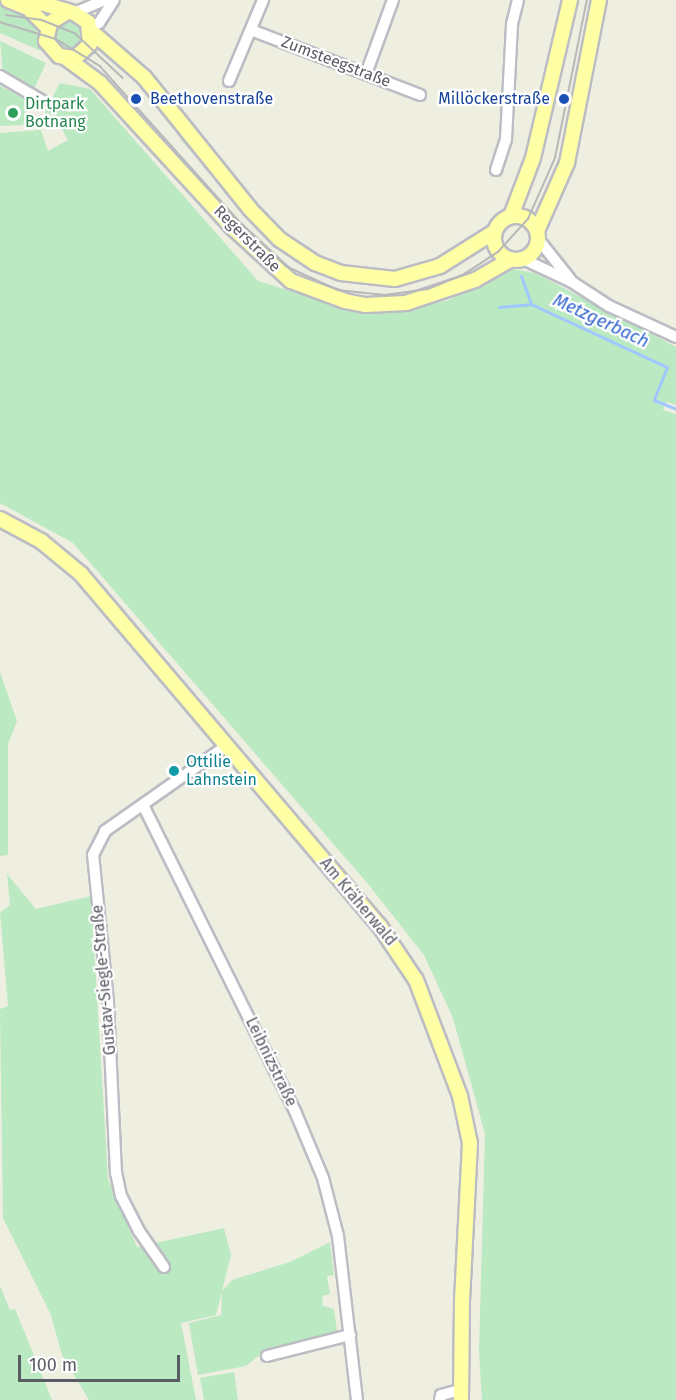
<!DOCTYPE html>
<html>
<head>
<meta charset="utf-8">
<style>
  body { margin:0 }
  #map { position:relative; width:676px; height:1400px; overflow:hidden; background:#eeeee1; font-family:"Fira Sans",sans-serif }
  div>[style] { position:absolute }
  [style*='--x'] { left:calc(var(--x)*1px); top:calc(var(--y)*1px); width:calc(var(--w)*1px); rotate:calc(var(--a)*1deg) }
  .green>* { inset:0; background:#bae9c2 }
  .round { border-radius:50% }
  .stream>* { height:3px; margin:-1.5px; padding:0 1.5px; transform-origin:1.5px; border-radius:1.5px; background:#a0c7ff }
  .roads { filter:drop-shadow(2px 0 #bcbdc4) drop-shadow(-2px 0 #bcbdc4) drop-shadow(0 2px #bcbdc4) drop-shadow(0 -2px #bcbdc4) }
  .minor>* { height:10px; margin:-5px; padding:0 5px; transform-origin:5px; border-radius:5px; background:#fff }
  .major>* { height:14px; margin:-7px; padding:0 7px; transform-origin:7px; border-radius:7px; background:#ffffa5 }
  .major>.ring { margin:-7px; padding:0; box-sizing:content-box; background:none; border:14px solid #ffffa5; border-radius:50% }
  .tram>* { height:1.5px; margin:-0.75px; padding:0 0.75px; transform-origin:0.75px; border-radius:0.75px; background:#b7b8b8 }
  .dots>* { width:16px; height:16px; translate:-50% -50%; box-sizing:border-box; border:3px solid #fff; border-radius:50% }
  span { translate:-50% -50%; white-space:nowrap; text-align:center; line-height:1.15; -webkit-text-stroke:4.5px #fff; paint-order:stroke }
  .street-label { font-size:16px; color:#5a5c64 }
  .transit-label { font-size:16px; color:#164399 }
  .left { translate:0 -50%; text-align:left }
  .right { translate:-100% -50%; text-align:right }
  .leisure-label { font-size:16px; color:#27864d }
  .culture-label { font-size:16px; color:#0d838f }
  .water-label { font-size:18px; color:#3669cf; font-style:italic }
  .scale { position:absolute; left:18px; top:1355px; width:162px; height:27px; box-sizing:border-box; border:3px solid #5a5c64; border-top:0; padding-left:8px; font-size:18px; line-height:21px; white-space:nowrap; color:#5a5c64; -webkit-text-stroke:4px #fff; paint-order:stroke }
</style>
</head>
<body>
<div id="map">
  <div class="green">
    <div style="clip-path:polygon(0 6px,22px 12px,34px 21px,41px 51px,0 33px)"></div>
    <div class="round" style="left:52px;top:19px;width:32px;height:32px"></div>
    <div style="clip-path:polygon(0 41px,46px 63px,33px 91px,3px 74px)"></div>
    <div style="clip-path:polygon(60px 83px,90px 89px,258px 281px,365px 314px,446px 301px,513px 269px,535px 273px,676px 347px,676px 405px,666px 402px,663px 410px,676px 414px,676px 1400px,482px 1400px,479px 1352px,485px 1134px,453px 1018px,424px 955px,368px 884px,73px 543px,0 503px,0 133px,41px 130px,48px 151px,68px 140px,59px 124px,47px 122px,45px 111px)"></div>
    <div style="clip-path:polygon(0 86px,29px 101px,23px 125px,0 126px)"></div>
    <div style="clip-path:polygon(184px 135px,238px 204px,180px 139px)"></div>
    <div style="clip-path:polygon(0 672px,17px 721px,8px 744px,8px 855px,0 856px)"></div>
    <div style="clip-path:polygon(7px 874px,36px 909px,91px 896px,108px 1179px,137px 1247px,224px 1228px,231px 1255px,216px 1315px,181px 1323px,196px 1400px,89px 1400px,62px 1355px,51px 1315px,3px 1218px,0 1009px,8px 1006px,0 913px,10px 905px)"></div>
    <div style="clip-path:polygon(330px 1242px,334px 1275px,327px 1276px,330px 1294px,322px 1296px,323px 1306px,334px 1309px,337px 1331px,257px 1357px,246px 1366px,198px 1375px,189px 1323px,221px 1315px,222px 1291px,232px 1280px,290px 1262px)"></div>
    <div style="clip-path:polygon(0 1286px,10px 1310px,15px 1309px,52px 1400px,0 1400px)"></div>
    <div style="clip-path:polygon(234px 1372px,238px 1400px,204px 1400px,200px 1378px)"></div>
  </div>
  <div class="stream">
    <div style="--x:521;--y:276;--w:30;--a:70"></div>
    <div style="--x:499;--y:307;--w:32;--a:-5"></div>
    <div style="--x:531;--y:304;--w:150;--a:24.9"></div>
    <div style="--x:667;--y:367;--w:35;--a:112"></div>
    <div style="--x:654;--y:400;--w:24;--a:22"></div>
  </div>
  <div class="roads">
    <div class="minor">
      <div style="--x:74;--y:13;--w:33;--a:-23"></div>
      <div style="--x:91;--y:27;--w:9;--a:-27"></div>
      <div style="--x:99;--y:23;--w:27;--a:-57"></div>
      <div style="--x:251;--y:30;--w:181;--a:21"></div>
      <div style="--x:366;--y:74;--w:79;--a:-70"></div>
      <div style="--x:0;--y:76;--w:48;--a:30.3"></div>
      <div style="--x:229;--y:81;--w:88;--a:-67.2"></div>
      <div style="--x:496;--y:170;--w:33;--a:-72"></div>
      <div style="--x:506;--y:139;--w:115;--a:-87"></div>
      <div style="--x:512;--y:24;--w:25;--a:-76"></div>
      <div style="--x:538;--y:239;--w:51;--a:51.3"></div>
      <div style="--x:523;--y:259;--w:54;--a:25.1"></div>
      <div style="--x:572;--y:282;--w:44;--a:33"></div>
      <div style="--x:609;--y:306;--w:74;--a:24.8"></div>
      <div style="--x:143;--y:805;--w:342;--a:63.6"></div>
      <div style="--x:295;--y:1111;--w:73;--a:67.3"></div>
      <div style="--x:323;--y:1178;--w:60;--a:75.5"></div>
      <div style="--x:338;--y:1236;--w:165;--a:83.4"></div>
      <div style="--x:164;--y:1267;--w:44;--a:-124.8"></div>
      <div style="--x:139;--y:1231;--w:39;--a:-117"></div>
      <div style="--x:121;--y:1196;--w:24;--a:-102"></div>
      <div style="--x:116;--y:1173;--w:171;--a:-92.7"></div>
      <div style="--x:108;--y:1002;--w:148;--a:-95.8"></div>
      <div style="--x:93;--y:855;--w:27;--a:-63"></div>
      <div style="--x:105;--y:831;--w:148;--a:-35.1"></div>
      <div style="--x:267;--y:1356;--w:86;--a:-14.2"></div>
      <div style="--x:440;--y:1400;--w:5;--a:-79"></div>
      <div style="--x:441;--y:1395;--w:20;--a:-15"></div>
    </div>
    <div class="major">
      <div style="--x:8;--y:0;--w:22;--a:22"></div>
      <div style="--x:28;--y:8;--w:27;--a:45"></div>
      <div style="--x:31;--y:0;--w:45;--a:16.8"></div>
      <div style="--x:74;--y:13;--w:17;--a:33"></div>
      <div style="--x:88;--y:22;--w:22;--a:85"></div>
      <div style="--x:90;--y:44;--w:21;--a:137"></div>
      <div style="--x:75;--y:58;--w:16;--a:-173"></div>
      <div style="--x:59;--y:56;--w:20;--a:-131"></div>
      <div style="--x:46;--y:41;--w:18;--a:-77"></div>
      <div style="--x:50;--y:23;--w:20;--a:-33"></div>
      <div style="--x:91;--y:31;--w:70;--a:41"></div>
      <div style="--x:144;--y:77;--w:169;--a:51.2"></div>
      <div style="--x:250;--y:209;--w:42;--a:46"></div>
      <div style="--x:279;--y:239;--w:43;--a:33.7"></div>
      <div style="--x:315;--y:263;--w:28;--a:21"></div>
      <div style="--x:341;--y:273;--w:54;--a:6.3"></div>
      <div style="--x:395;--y:279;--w:47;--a:-16.1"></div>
      <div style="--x:440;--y:266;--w:64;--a:-32.2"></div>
      <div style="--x:66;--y:58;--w:42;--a:36.3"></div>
      <div style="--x:100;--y:83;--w:195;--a:47.5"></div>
      <div style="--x:232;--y:227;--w:80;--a:42.5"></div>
      <div style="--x:291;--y:281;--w:58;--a:20.3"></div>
      <div style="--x:345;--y:301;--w:21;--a:11"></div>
      <div style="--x:366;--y:305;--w:40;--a:-2.9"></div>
      <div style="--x:406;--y:303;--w:73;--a:-18.4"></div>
      <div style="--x:475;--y:280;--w:40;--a:-29.7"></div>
      <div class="ring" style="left:494px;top:216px;width:30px;height:30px"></div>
      <div style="--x:511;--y:216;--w:62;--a:-69.2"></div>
      <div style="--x:533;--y:158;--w:162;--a:-76.8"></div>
      <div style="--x:537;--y:231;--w:74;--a:-66.2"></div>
      <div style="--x:567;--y:163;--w:166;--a:-78.9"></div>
      <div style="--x:0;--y:519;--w:47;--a:28.2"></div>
      <div style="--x:41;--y:541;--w:52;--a:39.5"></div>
      <div style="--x:81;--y:574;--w:460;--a:49.7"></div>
      <div style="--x:379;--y:925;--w:66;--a:56.1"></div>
      <div style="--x:416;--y:980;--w:124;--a:69.2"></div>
      <div style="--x:460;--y:1096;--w:48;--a:78"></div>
      <div style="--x:470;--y:1143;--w:159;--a:92.9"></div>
      <div style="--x:462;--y:1302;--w:98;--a:90.6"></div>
    </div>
  </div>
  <div class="tram">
    <div style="--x:6;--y:15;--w:36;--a:8"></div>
    <div style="--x:42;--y:20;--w:37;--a:22"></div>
    <div style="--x:76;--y:34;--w:64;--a:43.1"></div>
    <div style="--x:0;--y:22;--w:59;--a:16.9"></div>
    <div style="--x:56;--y:39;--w:52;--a:31.5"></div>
    <div style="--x:100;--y:66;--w:208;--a:48.1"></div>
    <div style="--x:239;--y:221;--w:65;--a:43.8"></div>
    <div style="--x:286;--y:266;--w:57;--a:24.8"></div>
    <div style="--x:338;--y:290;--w:47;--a:6.1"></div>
    <div style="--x:385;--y:295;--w:43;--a:-7.9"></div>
    <div style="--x:428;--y:289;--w:38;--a:-22"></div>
    <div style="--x:463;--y:275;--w:42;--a:-33.3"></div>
    <div style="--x:498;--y:252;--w:45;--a:-47.7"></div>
    <div style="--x:528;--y:219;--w:67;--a:-66.1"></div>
    <div style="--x:555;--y:158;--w:161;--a:-78.6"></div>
  </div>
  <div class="dots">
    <div style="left:136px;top:99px;background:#1a4fb4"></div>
    <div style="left:564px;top:99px;background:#1a4fb4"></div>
    <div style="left:13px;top:113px;background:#2e9e5b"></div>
    <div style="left:174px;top:771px;background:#0f9aa8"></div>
  </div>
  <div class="street-label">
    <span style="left:336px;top:62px;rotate:21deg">Zumsteegstraße</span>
    <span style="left:247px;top:239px;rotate:45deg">Regerstraße</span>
    <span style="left:358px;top:902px;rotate:50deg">Am Kräherwald</span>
    <span style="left:104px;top:980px;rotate:-95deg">Gustav-Siegle-Straße</span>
    <span style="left:271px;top:1062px;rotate:64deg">Leibnizstraße</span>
  </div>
  <div class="transit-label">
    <span class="left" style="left:150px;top:99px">Beethovenstraße</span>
    <span class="right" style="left:550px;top:99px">Millöckerstraße</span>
  </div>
  <div class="leisure-label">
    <span class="left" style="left:25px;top:113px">Dirtpark<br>Botnang</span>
  </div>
  <div class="culture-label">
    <span class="left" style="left:186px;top:771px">Ottilie<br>Lahnstein</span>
  </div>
  <div class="water-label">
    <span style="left:601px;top:321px;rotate:25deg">Metzgerbach</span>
  </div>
  <div class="scale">100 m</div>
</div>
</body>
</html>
